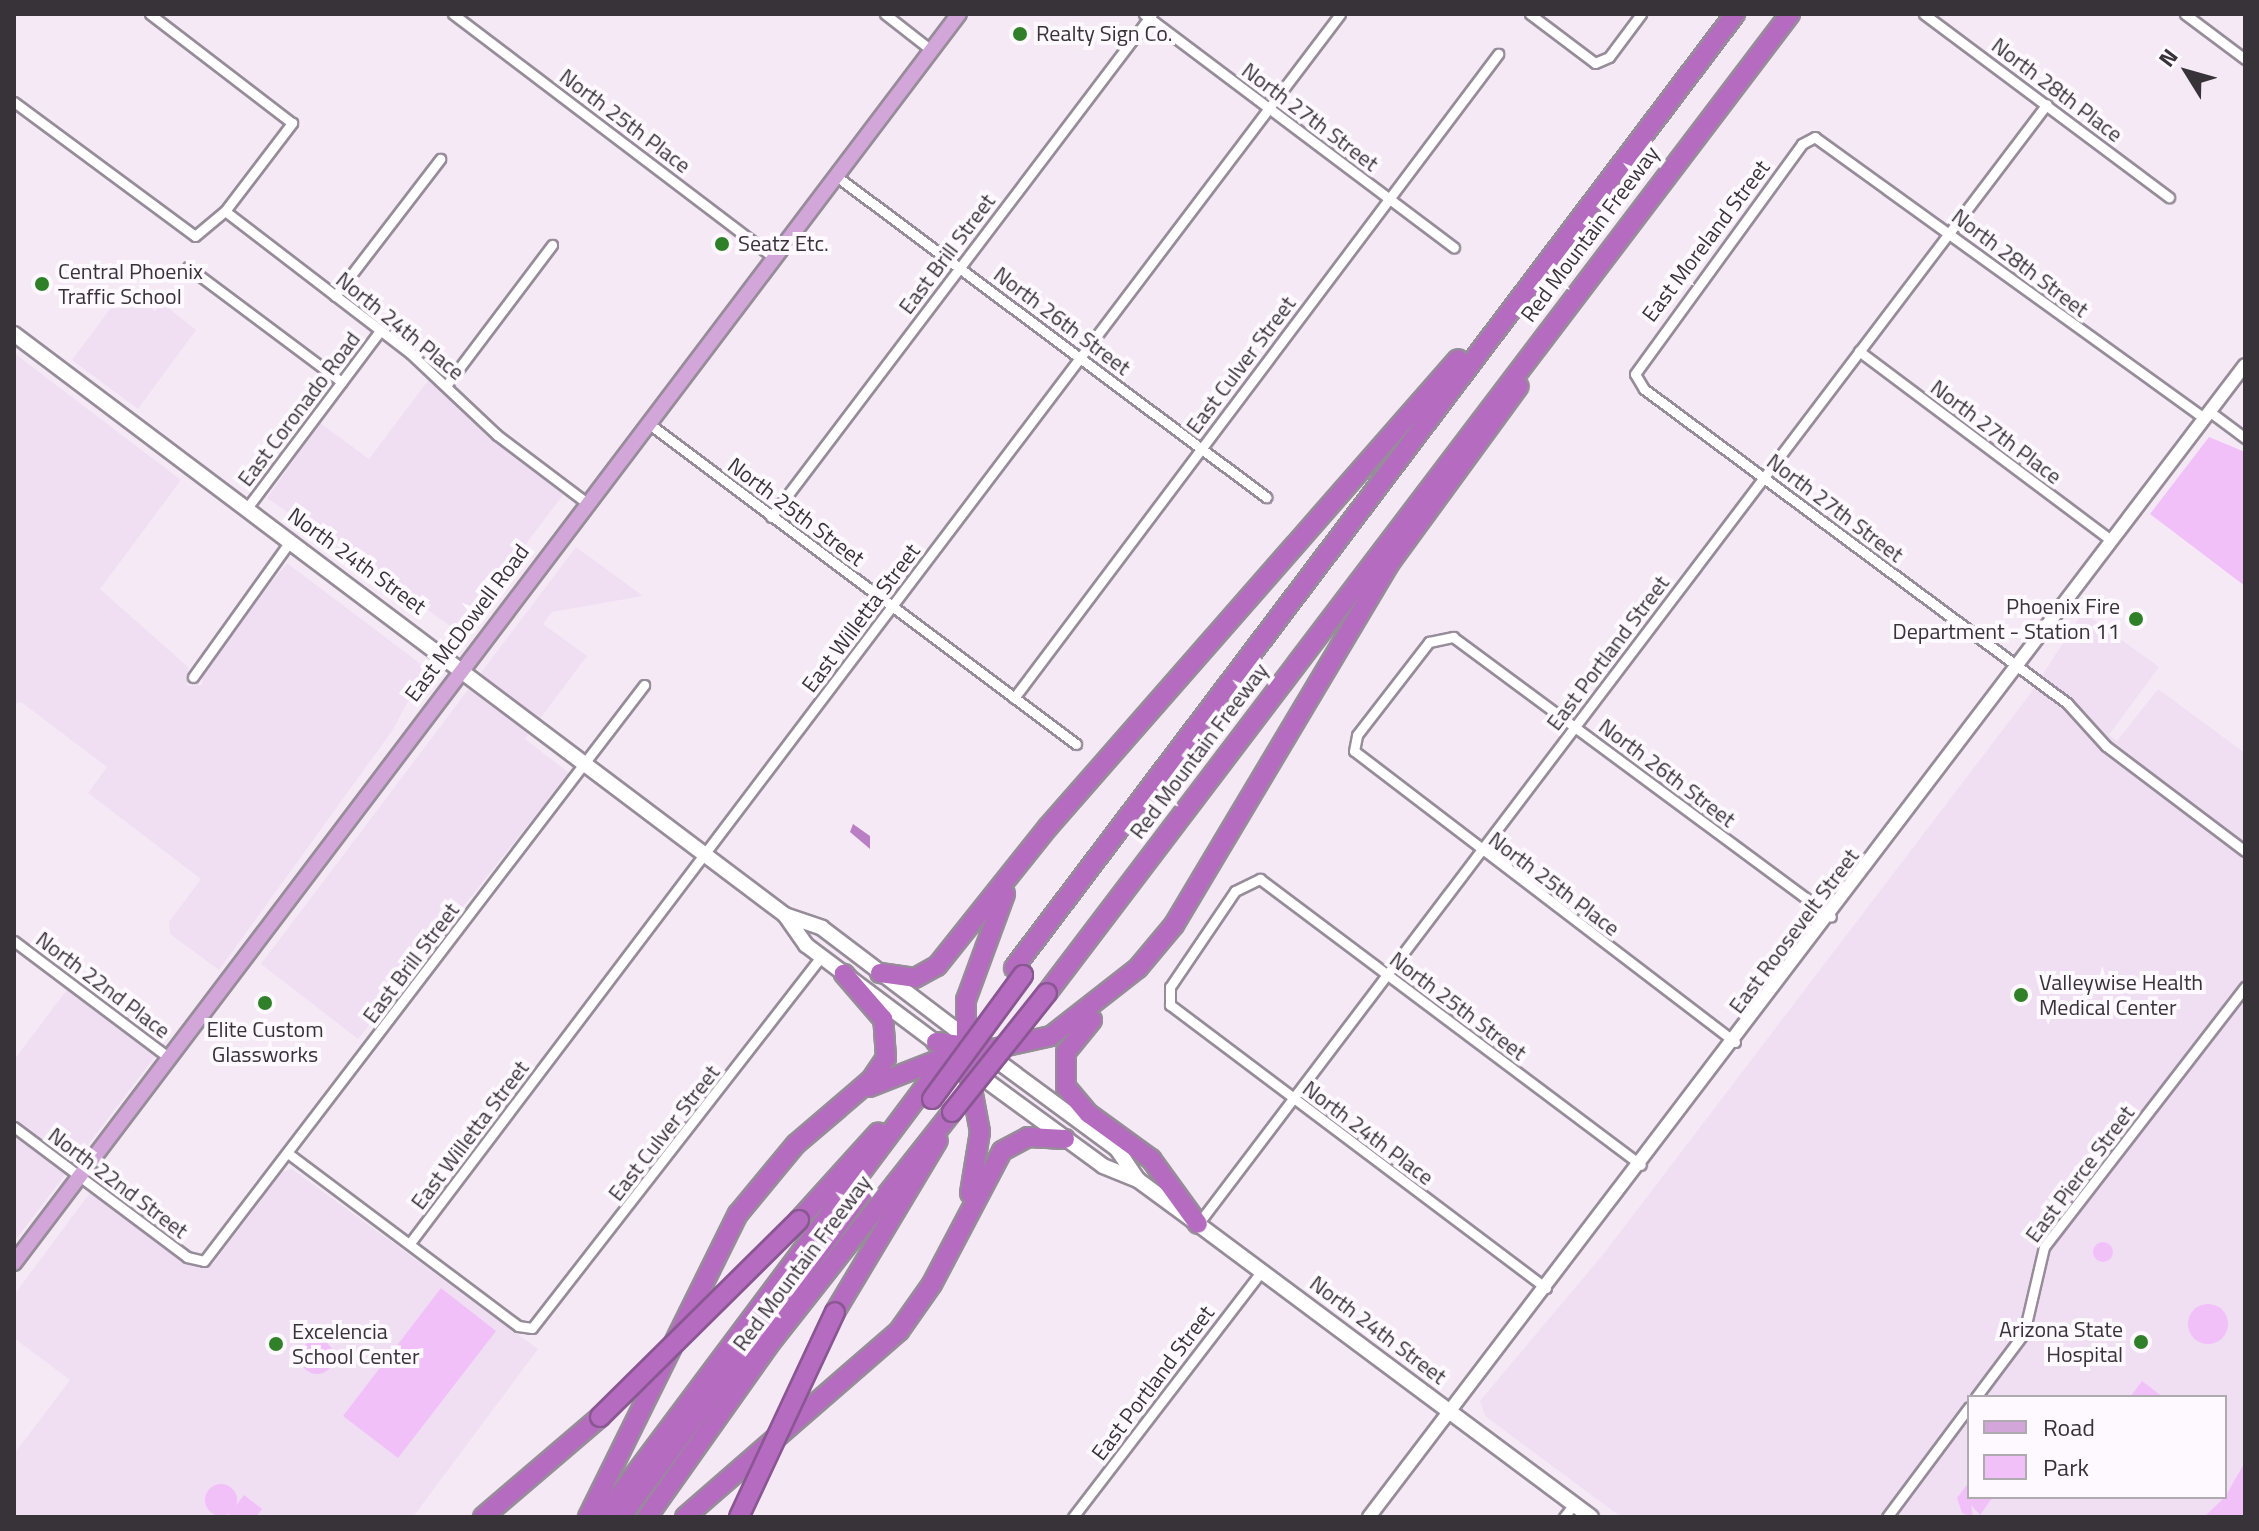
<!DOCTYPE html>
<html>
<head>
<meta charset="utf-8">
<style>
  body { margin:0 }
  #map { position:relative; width:2259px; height:1531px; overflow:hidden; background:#f5e9f6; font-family:"Titillium Web",sans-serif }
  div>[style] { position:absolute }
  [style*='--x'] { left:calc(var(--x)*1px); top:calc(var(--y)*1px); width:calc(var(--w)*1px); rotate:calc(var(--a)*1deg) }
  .built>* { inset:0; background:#f0dff3 }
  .green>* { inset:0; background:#f1c0f9 }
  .round { border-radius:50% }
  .water>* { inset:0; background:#ba7ec4 }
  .roads { filter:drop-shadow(2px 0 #978c99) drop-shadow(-2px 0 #978c99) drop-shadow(0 2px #978c99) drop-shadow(0 -2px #978c99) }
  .minor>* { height:9px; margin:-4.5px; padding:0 4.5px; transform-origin:4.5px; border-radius:4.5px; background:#fff }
  .tertiary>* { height:12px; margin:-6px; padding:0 6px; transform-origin:6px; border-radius:6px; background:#fff }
  .secondary>* { height:14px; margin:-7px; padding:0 7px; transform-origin:7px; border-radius:7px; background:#fff }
  .primary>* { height:14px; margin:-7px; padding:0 7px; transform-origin:7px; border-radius:7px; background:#d3a6d9 }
  .motorway>* { height:18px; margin:-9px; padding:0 9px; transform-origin:9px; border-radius:9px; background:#b56bc0 }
  .bridges { filter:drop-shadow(2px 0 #895791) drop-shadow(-2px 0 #895791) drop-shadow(0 2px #895791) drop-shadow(0 -2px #895791) }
  .motorway-bridge>* { height:18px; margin:-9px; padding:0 9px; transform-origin:9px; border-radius:9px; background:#b56bc0 }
  .dots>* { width:22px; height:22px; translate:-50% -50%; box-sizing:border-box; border:4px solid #fdf9fe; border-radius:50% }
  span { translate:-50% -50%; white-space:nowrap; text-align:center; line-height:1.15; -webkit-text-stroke:8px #fdf9fe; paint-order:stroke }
  .poi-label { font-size:22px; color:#383339 }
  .left { translate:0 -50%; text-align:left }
  .right { translate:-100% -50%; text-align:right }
  .street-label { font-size:22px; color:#383339 }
  .frame { position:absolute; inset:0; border:16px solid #383339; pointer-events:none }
  .legend { position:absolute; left:1967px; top:1395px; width:260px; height:104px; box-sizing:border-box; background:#fdf9fe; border:2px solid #aeaaaf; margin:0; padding:10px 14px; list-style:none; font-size:24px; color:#383339 }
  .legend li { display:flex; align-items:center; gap:16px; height:40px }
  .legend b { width:40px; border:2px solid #aeaaaf }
  .north { position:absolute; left:2147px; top:32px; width:80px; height:80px; -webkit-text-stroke:6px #fdf9fe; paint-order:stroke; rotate:307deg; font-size:22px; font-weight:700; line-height:32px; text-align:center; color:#383339 }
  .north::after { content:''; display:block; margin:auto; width:28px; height:36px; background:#383339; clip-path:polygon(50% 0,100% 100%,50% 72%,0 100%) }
</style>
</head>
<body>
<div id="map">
  <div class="built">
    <div style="clip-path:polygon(125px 289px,155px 311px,162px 303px,196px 330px,138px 409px,72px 360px)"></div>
    <div style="clip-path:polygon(14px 353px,181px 480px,100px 589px,188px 667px,187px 686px,202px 685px,203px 668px,287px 563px,426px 668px,392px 731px,219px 970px,170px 934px,169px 922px,201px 879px,88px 793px,107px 767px,21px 702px,14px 704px)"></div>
    <div style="clip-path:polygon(430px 378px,563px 495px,459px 632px,267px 498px,320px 423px,369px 459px)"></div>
    <div style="clip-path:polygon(576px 547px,643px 596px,552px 612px,543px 624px,587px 656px,525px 739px,569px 773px,358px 1039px,261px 964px)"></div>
    <div style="clip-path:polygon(evenodd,2083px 612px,2159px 667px,2109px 735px,2117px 741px,2158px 689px,2245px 753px,2245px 1517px,1621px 1517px,1485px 1416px,1480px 1401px,1605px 1252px,2030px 694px,2083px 612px,1969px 1397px,2225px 1397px,2225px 1497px,1969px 1497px,1969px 1397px)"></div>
    <div style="clip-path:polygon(75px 979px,156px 1040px,169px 1038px,14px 1242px,14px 1060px)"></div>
    <div style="clip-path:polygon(292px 1169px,538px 1349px,413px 1517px,14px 1517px,14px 1454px,70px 1380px,14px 1338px,14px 1295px,92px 1190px,201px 1269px,212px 1265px,282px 1172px)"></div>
  </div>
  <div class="green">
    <div style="clip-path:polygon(2209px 437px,2245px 452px,2245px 586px,2150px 514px)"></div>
    <div class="round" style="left:2093px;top:1242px;width:20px;height:20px"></div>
    <div style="clip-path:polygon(441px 1288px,496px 1331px,398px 1458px,343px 1416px)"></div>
    <div class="round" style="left:2188px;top:1304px;width:40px;height:40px"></div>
    <div class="round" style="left:300px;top:1340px;width:34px;height:34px"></div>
    <div style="clip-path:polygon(2142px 1381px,2163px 1397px,2130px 1397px)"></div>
    <div style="clip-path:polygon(2245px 1462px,2245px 1517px,2204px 1517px,2225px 1497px)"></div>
    <div style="clip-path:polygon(1969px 1482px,1969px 1497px,1993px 1497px,1980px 1515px,1971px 1505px,1973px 1517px,1962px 1513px,1957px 1498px)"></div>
    <div class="round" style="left:205px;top:1484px;width:32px;height:32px"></div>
    <div style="clip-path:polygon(244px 1495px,262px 1509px,256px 1517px,227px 1517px)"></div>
  </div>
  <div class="water">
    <div style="clip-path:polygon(853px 824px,870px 836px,870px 849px,850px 832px)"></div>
  </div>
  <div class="roads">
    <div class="minor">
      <div style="--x:453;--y:14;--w:403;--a:37.2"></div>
      <div style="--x:885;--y:14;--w:58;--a:38"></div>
      <div style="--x:1144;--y:14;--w:388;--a:37"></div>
      <div style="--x:1530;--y:14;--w:81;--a:37"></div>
      <div style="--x:1595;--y:63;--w:15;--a:-23"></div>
      <div style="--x:1609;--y:57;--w:54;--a:-53.3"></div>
      <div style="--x:1924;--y:14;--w:306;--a:36.8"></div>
      <div style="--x:2185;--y:14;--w:75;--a:36.9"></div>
      <div style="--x:14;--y:102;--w:225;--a:36.5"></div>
      <div style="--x:195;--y:236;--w:39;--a:-40"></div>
      <div style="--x:225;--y:211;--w:111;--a:-52.7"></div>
      <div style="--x:292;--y:123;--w:179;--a:-142.5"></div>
      <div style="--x:836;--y:176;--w:537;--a:36.74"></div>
      <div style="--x:225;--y:211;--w:233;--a:37.5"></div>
      <div style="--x:410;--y:353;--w:120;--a:43.3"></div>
      <div style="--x:497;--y:435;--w:113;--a:37.1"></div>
      <div style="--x:188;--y:267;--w:192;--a:36.8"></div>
      <div style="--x:335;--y:296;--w:173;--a:-52.5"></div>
      <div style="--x:1859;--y:351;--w:316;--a:36.9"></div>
      <div style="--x:448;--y:383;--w:173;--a:-53"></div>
      <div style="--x:2209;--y:411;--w:45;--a:36.9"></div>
      <div style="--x:2204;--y:418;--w:480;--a:-144.2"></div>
      <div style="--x:1815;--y:137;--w:15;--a:152"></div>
      <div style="--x:1802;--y:144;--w:284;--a:126"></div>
      <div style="--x:1635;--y:374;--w:17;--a:59"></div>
      <div style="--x:1644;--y:389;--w:527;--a:36.59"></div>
      <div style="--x:2067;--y:703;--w:58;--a:47.8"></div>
      <div style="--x:2106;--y:746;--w:174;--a:37.1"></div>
      <div style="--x:648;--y:423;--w:535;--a:36.87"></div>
      <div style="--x:247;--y:508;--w:221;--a:-53.1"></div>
      <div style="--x:771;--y:517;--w:631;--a:-52.86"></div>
      <div style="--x:193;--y:677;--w:168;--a:-54.4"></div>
      <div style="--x:1014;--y:698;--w:806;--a:-53.07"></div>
      <div style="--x:14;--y:941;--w:194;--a:37"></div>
      <div style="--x:1735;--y:1042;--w:479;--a:-142.6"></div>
      <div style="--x:1354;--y:751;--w:16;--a:-79"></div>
      <div style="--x:1357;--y:735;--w:118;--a:-52.3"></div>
      <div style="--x:1429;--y:642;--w:25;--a:-12"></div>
      <div style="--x:1453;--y:637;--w:470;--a:36.5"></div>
      <div style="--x:14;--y:1127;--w:216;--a:36.9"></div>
      <div style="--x:187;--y:1257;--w:17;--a:13"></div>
      <div style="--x:204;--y:1261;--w:725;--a:-52.62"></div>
      <div style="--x:289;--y:1154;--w:286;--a:36.9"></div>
      <div style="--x:518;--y:1326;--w:14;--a:8"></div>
      <div style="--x:532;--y:1328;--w:470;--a:-52.1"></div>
      <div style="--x:1198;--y:1224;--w:1405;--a:-52.84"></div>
      <div style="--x:410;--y:1243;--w:1541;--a:-52.88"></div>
      <div style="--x:1546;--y:1288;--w:471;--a:-143"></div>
      <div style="--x:1170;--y:1005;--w:18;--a:-90"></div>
      <div style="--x:1170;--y:987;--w:116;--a:-55.9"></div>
      <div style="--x:1235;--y:891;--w:28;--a:-26"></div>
      <div style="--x:1260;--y:879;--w:476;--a:36.9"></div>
      <div style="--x:1976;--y:1397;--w:80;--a:-53.1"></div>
      <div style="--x:2024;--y:1333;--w:88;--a:-76.9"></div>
      <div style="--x:2044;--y:1247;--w:329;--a:-52.3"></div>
      <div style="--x:1073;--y:1517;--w:310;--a:-52.5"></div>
      <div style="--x:1564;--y:1517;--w:16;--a:-52"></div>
      <div style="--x:1887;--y:1517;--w:137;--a:-53.3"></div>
    </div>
    <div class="tertiary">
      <div style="--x:1369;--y:1517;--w:1447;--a:-52.75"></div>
    </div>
    <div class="secondary">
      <div style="--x:14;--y:334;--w:965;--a:37"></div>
      <div style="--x:785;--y:915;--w:39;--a:19"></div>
      <div style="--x:822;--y:928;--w:187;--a:37.2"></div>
      <div style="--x:785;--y:915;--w:37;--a:55"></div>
      <div style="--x:806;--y:945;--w:171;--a:36.9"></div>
      <div style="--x:988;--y:1054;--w:160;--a:36.4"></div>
      <div style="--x:1117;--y:1149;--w:37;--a:56"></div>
      <div style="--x:972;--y:1070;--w:162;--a:36.2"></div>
      <div style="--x:1103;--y:1166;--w:38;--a:22"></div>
      <div style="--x:1138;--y:1180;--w:74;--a:36.3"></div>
      <div style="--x:1198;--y:1224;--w:490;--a:36.7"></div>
    </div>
    <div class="primary">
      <div style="--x:14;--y:1263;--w:1566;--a:-52.89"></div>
    </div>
    <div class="motorway">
      <div style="--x:1014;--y:968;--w:1196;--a:-52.92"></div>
      <div style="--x:880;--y:973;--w:35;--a:8"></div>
      <div style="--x:915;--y:978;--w:25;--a:-29"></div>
      <div style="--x:937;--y:966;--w:178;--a:-51.4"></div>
      <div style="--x:1048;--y:827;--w:622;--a:-48.78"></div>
      <div style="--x:1047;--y:993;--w:1229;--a:-52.8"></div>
      <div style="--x:1092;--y:1020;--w:41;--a:129.1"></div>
      <div style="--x:1066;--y:1052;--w:35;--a:90"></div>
      <div style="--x:1066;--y:1087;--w:35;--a:50"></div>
      <div style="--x:1089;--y:1114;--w:77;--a:36"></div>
      <div style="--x:1151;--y:1159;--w:80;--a:54.1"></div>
      <div style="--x:936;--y:1042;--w:57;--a:7"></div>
      <div style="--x:993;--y:1049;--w:59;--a:-12.6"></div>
      <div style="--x:1051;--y:1036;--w:110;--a:-38"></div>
      <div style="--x:1138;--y:968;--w:56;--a:-50.1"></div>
      <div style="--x:1174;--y:925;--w:420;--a:-59.2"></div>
      <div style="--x:1389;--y:564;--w:220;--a:-53.9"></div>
      <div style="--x:969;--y:1073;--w:60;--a:79.4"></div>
      <div style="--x:980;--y:1132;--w:62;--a:99.3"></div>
      <div style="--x:977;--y:1073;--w:27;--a:-114"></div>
      <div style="--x:966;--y:1048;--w:48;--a:-90"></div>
      <div style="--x:966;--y:1000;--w:113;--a:-69.8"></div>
      <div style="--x:869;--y:1087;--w:90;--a:-21.4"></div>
      <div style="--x:799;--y:1220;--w:118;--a:-47.8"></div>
      <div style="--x:835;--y:1312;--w:200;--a:-59.1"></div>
      <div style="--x:483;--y:1517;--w:154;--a:-40.5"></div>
      <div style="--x:588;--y:1517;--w:338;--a:-63.7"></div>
      <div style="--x:738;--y:1214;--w:91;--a:-50.4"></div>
      <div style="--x:796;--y:1144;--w:99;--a:-40.5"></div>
      <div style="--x:871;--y:1080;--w:27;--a:-56"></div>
      <div style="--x:886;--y:1058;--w:39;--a:-94"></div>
      <div style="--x:883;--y:1019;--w:60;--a:-130.9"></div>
      <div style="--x:603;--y:1517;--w:571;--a:-53.19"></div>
      <div style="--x:621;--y:1517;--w:406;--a:-53.4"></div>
      <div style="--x:647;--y:1517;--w:214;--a:-54.7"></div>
      <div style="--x:771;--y:1342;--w:293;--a:-51.8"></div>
      <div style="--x:685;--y:1517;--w:284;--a:-41"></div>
      <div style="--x:899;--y:1331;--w:57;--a:-54.9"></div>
      <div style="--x:932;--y:1284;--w:150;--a:-62.2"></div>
      <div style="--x:1002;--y:1151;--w:30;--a:-28"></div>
      <div style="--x:1028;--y:1137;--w:37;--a:3"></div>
    </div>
  </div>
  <div class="bridges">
    <div class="motorway-bridge">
      <div style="--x:932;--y:1099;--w:154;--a:-53.7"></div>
      <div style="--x:952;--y:1112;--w:152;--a:-51.4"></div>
      <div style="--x:600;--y:1417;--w:280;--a:-44.7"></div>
      <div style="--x:739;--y:1517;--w:226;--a:-64.9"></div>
    </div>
  </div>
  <div class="dots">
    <div style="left:1020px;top:34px;background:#307f29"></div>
    <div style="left:722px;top:244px;background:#307f29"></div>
    <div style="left:42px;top:284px;background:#307f29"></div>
    <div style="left:2136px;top:619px;background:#307f29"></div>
    <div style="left:2021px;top:995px;background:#307f29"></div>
    <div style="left:265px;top:1003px;background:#307f29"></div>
    <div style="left:2141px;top:1342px;background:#307f29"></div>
    <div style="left:276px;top:1344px;background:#307f29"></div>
  </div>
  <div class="poi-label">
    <span class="left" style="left:1036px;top:34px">Realty Sign Co.</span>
    <span class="left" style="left:738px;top:244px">Seatz Etc.</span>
    <span class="left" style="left:58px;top:284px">Central Phoenix<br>Traffic School</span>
    <span class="right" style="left:2120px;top:619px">Phoenix Fire<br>Department - Station 11</span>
    <span class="left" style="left:2039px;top:995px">Valleywise Health<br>Medical Center</span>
    <span style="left:265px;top:1042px">Elite Custom<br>Glassworks</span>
    <span class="right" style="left:2123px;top:1342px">Arizona State<br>Hospital</span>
    <span class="left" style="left:292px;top:1344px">Excelencia<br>School Center</span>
  </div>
  <div class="street-label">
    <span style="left:2057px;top:90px;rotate:37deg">North 28th Place</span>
    <span style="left:1310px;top:117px;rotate:37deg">North 27th Street</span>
    <span style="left:625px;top:121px;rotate:37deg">North 25th Place</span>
    <span style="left:1590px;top:234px;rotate:-53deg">Red Mountain Freeway</span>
    <span style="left:1706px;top:241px;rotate:-53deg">East Moreland Street</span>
    <span style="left:947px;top:254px;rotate:-53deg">East Brill Street</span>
    <span style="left:2020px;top:263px;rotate:37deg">North 28th Street</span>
    <span style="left:1062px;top:321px;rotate:37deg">North 26th Street</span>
    <span style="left:400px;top:326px;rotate:39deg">North 24th Place</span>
    <span style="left:1241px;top:365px;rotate:-53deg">East Culver Street</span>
    <span style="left:299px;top:409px;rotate:-53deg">East Coronado Road</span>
    <span style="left:1996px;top:432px;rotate:37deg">North 27th Place</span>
    <span style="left:1835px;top:508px;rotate:37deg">North 27th Street</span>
    <span style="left:796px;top:512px;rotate:37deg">North 25th Street</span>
    <span style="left:357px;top:561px;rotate:36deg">North 24th Street</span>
    <span style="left:861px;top:618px;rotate:-53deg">East Willetta Street</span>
    <span style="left:467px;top:623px;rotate:-53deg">East McDowell Road</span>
    <span style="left:1608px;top:653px;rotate:-53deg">East Portland Street</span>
    <span style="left:1199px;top:751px;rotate:-53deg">Red Mountain Freeway</span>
    <span style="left:1667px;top:773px;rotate:37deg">North 26th Street</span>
    <span style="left:1554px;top:884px;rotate:37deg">North 25th Place</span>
    <span style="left:1794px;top:931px;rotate:-53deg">East Roosevelt Street</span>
    <span style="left:411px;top:963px;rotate:-53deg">East Brill Street</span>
    <span style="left:103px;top:985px;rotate:37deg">North 22nd Place</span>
    <span style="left:1458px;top:1006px;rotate:37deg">North 25th Street</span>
    <span style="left:664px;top:1133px;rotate:-52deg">East Culver Street</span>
    <span style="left:1368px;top:1133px;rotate:37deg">North 24th Place</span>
    <span style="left:470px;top:1135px;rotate:-53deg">East Willetta Street</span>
    <span style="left:2080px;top:1174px;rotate:-53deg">East Pierce Street</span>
    <span style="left:118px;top:1183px;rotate:37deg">North 22nd Street</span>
    <span style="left:802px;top:1263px;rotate:-53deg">Red Mountain Freeway</span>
    <span style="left:1378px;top:1330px;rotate:37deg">North 24th Street</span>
    <span style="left:1153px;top:1383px;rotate:-53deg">East Portland Street</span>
  </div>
  <div class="frame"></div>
  <ul class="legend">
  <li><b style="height:10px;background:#d3a6d9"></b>Road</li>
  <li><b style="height:22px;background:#f1c0f9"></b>Park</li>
  </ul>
  <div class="north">N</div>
</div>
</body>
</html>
